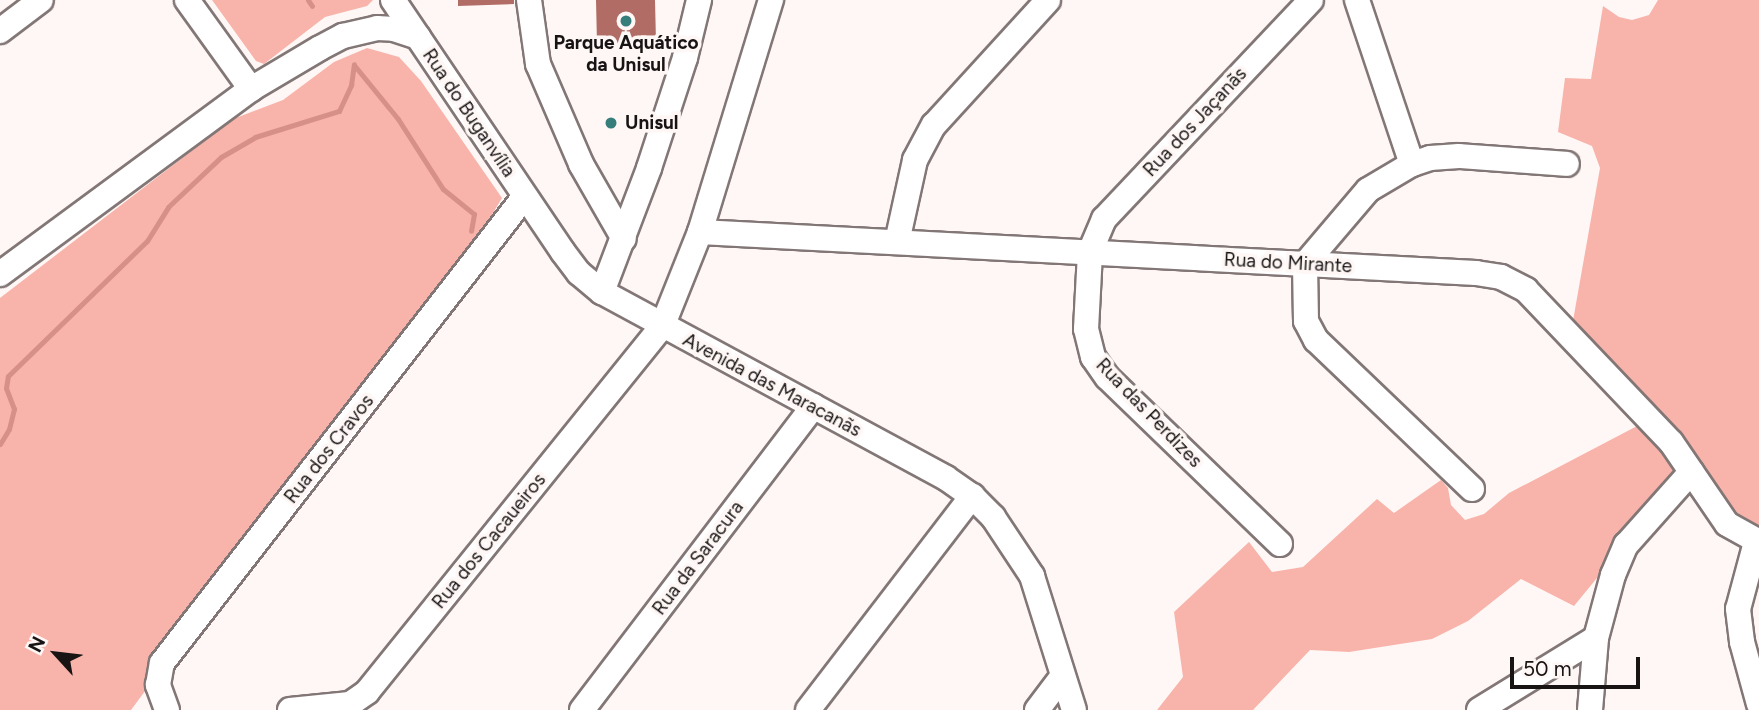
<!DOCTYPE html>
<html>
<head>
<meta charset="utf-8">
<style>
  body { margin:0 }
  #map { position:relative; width:1759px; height:710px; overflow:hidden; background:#fef7f5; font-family:Figtree,sans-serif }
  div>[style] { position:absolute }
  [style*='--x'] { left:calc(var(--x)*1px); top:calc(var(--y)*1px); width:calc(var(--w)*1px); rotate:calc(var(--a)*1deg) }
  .green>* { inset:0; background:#f8b4aa }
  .stream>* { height:5px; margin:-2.5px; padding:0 2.5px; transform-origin:2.5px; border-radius:2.5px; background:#d79087 }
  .building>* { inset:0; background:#b16d65 }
  .roads { filter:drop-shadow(2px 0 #827776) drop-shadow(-2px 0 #827776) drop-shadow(0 2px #827776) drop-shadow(0 -2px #827776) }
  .minor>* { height:24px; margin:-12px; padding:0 12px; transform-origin:12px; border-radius:12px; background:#fff }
  .dots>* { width:19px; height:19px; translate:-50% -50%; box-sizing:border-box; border:4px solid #fef7f5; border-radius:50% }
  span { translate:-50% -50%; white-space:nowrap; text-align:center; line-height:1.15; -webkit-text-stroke:7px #fef7f5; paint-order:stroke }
  .poi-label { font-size:19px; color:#181414; font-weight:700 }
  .left { translate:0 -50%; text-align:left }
  .street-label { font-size:19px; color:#181414 }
  .north { position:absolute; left:21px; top:619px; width:70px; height:70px; -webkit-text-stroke:5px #fef7f5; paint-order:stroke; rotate:297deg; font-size:19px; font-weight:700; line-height:28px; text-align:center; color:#181414 }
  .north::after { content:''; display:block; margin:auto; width:24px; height:32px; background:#181414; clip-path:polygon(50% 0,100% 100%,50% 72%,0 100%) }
  .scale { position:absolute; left:1510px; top:657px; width:130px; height:32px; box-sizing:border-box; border:4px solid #181414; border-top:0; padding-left:9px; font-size:21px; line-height:24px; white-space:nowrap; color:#181414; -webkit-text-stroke:5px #fef7f5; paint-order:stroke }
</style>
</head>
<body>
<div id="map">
  <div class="green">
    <div style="clip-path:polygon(212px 0,373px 0,367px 6px,325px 17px,264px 64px,256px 61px)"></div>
    <div style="clip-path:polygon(1658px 0,1759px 0,1759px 538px,1743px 531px,1571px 332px,1600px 168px,1592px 146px,1558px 132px,1565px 78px,1591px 79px,1603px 6px,1619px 17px,1632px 20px,1649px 15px)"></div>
    <div style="clip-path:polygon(367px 48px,399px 57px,421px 81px,502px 198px,466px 258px,131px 710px,0 710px,0 298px,233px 119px,283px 100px,334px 62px)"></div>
    <div style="clip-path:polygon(1639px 425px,1683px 473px,1574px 606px,1521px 579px,1468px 621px,1432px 639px,1349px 652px,1310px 650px,1253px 710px,1157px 710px,1183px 677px,1174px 612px,1249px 542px,1272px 572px,1303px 567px,1377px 499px,1394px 513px,1441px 480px,1448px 488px,1451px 505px,1465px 520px,1484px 514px,1509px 493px)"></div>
  </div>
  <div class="stream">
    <div style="--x:308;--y:0;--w:7;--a:56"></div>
    <div style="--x:354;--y:65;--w:70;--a:50.8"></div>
    <div style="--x:398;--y:119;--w:83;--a:57.3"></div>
    <div style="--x:443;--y:189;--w:40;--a:39"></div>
    <div style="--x:474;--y:214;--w:17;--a:100"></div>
    <div style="--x:0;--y:444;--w:17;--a:-59"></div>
    <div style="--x:9;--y:429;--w:21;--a:-76"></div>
    <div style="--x:14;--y:409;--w:22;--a:-111"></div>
    <div style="--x:6;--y:388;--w:12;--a:-81"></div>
    <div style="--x:8;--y:376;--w:194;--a:-44.2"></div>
    <div style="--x:147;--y:241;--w:40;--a:-58"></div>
    <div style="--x:168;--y:207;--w:73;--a:-43.3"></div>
    <div style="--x:221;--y:157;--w:39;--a:-30"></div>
    <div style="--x:255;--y:137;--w:88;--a:-17.2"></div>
    <div style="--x:339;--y:111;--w:29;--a:-65"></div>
    <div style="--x:351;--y:85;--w:21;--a:-82"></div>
  </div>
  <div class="building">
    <div style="clip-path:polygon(458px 0,514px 0,514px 4px,458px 6px)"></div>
    <div style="clip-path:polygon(596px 0,655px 0,656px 42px,597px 44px)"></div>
  </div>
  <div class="roads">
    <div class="minor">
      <div style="--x:187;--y:0;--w:110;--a:54.3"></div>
      <div style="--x:393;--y:0;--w:45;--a:56"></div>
      <div style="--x:529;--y:0;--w:65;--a:82"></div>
      <div style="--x:538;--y:64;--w:109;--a:66.7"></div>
      <div style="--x:581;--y:164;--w:86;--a:60.2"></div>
      <div style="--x:1357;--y:0;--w:173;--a:71.5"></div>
      <div style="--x:0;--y:31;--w:51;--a:-37.1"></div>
      <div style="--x:700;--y:232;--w:777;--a:3.02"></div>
      <div style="--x:1476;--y:273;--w:25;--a:9"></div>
      <div style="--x:1501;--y:277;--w:28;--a:27"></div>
      <div style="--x:1526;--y:290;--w:210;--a:46.4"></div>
      <div style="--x:1671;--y:442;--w:99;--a:55.7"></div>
      <div style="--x:1727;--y:524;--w:37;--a:29"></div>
      <div style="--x:897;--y:242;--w:84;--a:-77.6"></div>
      <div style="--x:915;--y:160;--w:40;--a:-62"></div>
      <div style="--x:934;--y:125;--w:169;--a:-47.6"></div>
      <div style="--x:0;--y:274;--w:312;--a:-36.4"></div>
      <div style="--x:251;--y:89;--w:80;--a:-30.7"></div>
      <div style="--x:320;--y:48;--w:26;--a:-28"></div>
      <div style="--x:343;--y:36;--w:35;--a:-13"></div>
      <div style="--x:377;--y:28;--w:17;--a:3"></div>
      <div style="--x:394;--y:29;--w:25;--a:18"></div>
      <div style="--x:418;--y:37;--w:259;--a:56"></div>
      <div style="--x:563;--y:252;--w:26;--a:53"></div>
      <div style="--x:579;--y:273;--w:30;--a:40"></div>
      <div style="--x:602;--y:292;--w:391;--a:28.4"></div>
      <div style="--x:946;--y:478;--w:32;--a:35"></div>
      <div style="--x:972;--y:496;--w:30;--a:45"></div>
      <div style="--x:993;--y:517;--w:71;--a:56.5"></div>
      <div style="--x:1032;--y:576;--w:140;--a:72.6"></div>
      <div style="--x:602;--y:292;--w:133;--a:-69.2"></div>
      <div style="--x:649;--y:168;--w:116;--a:-71.9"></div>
      <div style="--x:685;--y:58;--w:60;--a:-76.4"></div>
      <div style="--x:1472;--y:489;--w:216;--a:-136.3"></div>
      <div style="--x:1316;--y:340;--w:21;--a:-118"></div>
      <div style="--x:1306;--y:321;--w:57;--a:-91"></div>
      <div style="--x:1305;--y:264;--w:97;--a:-49.6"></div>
      <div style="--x:1368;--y:190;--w:51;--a:-30.6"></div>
      <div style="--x:1412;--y:164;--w:19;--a:-18"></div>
      <div style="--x:1430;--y:158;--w:29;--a:-4"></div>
      <div style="--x:1459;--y:156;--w:108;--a:4.2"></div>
      <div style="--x:1756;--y:542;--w:69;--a:105"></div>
      <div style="--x:1738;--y:609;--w:33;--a:83"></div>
      <div style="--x:1742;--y:642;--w:64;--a:74.7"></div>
      <div style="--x:1280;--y:544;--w:240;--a:-136"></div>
      <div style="--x:1107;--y:377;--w:24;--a:-125"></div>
      <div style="--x:1093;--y:357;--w:29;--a:-104"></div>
      <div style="--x:1086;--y:329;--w:77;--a:-87"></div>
      <div style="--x:1090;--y:252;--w:36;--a:-67"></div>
      <div style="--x:1104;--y:219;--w:301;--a:-46.6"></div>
      <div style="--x:167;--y:710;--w:27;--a:-110"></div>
      <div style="--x:158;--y:685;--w:22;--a:-80"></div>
      <div style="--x:162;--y:663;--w:591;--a:-52.14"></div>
      <div style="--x:290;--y:710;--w:60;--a:-5.7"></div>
      <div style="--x:350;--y:704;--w:21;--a:-35"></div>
      <div style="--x:367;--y:692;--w:469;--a:-51.1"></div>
      <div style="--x:662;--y:327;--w:102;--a:-68.2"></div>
      <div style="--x:700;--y:232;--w:243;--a:-73"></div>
      <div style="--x:582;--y:710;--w:382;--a:-52.7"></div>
      <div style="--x:808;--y:710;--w:270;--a:-52.5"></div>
      <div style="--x:1037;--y:710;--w:41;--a:-52.9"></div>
      <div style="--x:1479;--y:710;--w:137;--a:-31.6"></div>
      <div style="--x:1590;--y:710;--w:72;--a:-85.2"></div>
      <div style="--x:1596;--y:638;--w:65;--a:-74.9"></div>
      <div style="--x:1613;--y:575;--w:33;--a:-67"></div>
      <div style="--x:1626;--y:545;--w:98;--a:-48.3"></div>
    </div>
  </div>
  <div class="dots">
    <div style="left:626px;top:21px;background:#367e7c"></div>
    <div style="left:611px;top:123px;background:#367e7c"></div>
  </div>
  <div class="poi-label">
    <span style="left:626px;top:54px">Parque Aquático<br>da Unisul</span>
    <span class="left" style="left:625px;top:123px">Unisul</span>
  </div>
  <div class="street-label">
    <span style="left:469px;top:113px;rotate:56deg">Rua do Buganvília</span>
    <span style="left:1195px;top:122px;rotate:-47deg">Rua dos Jaçanãs</span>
    <span style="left:1288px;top:263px;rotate:3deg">Rua do Mirante</span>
    <span style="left:772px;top:385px;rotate:28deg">Avenida das Maracanãs</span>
    <span style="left:1149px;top:413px;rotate:46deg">Rua das Perdizes</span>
    <span style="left:329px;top:449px;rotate:-52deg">Rua dos Cravos</span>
    <span style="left:489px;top:541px;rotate:-51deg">Rua dos Cacaueiros</span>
    <span style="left:698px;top:558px;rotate:-53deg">Rua da Saracura</span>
  </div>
  <div class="north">N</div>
  <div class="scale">50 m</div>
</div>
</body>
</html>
